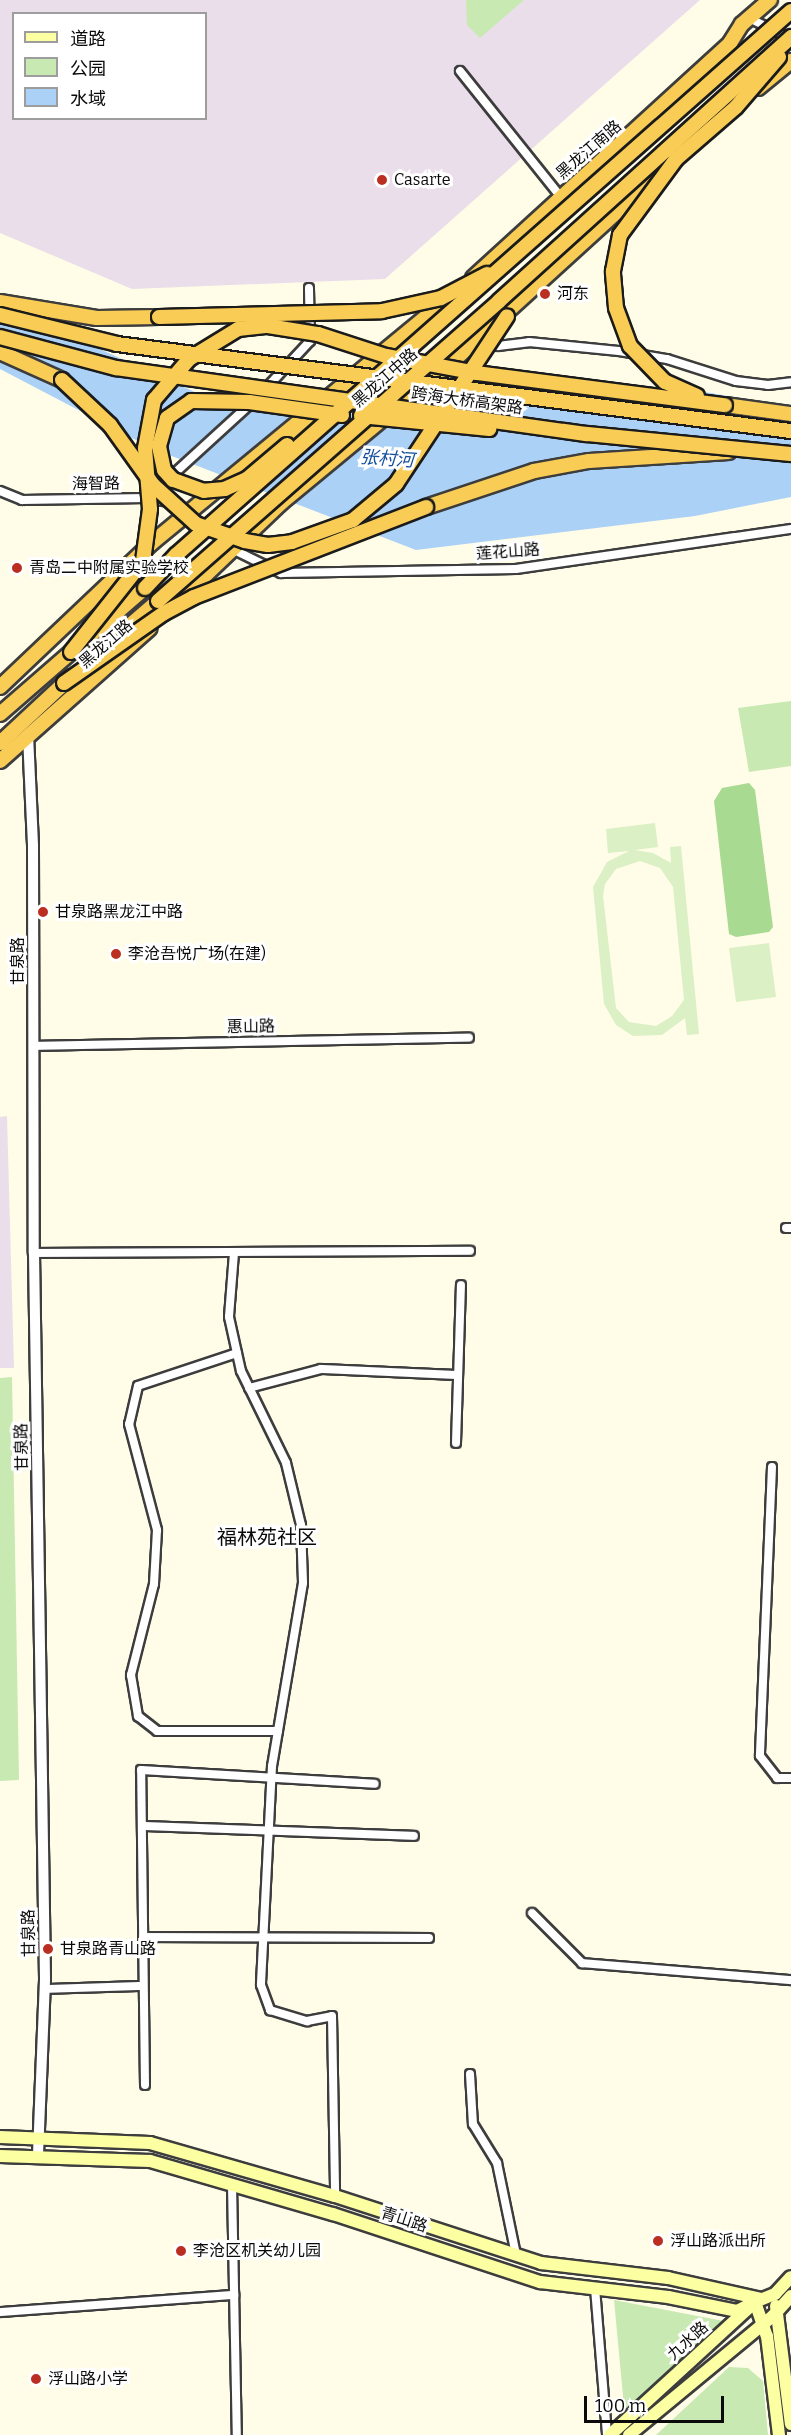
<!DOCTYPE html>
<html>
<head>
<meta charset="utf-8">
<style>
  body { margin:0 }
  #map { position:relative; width:791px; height:2435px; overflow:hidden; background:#fffde8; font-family:Bitter,"Noto Sans SC",serif }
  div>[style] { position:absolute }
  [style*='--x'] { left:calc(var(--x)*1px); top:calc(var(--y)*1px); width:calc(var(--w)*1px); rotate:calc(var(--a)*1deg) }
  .industrial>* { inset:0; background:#eadeea }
  .green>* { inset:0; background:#c8e9b2 }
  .forest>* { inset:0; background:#a9da91 }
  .pitch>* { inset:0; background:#dbf0c4 }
  .water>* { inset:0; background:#acd1f7 }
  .roads { filter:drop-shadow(2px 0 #3d3d3d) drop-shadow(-2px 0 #3d3d3d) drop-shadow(0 2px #3d3d3d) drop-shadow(0 -2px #3d3d3d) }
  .minor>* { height:8px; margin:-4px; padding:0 4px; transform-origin:4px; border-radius:4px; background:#fff }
  .tertiary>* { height:10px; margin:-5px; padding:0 5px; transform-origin:5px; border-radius:5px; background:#fff }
  .secondary>* { height:12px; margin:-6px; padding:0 6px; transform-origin:6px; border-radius:6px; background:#fdffa3 }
  .trunk>* { height:14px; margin:-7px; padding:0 7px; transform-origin:7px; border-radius:7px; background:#f9cd55 }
  .bridges { filter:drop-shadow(2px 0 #1b1b1b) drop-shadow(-2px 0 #1b1b1b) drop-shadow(0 2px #1b1b1b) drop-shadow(0 -2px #1b1b1b) }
  .trunk-bridge>* { height:14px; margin:-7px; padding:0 7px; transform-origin:7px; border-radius:7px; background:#f9cd55 }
  .dots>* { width:16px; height:16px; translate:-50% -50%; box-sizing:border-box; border:3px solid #fff; border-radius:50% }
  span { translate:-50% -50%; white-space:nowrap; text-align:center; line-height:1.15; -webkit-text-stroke:6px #fff; paint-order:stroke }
  .street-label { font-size:16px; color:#0a0a0a }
  .poi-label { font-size:16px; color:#0a0a0a }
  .left { translate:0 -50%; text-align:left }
  .water-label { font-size:18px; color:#134f9d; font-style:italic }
  .quarter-label { font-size:20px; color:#0a0a0a }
  .legend { position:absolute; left:12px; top:12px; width:195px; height:108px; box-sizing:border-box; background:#fff; border:2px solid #9d9d9d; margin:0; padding:8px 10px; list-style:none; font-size:18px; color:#0a0a0a }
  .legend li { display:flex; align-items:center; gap:12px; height:30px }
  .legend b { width:30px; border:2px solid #9d9d9d }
  .scale { position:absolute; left:584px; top:2396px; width:140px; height:27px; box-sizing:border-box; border:3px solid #0a0a0a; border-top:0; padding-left:8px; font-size:18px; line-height:21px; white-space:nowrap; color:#0a0a0a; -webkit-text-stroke:4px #fff; paint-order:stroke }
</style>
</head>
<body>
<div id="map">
  <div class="industrial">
    <div style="clip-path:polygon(evenodd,0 0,700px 0,385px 279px,132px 289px,0 233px,0 0,14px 14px,206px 14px,206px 118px,14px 118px,14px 14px)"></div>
    <div style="clip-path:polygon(7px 1116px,14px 1368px,0 1368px,0 1117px)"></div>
  </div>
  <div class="green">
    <div style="clip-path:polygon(466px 0,524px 0,480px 38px,467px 25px)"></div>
    <div style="clip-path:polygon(791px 701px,791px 766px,749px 772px,738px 708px)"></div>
    <div style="clip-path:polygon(12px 1377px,19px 1780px,0 1781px,0 1378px)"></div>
    <div style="clip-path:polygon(614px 2300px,734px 2323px,625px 2417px)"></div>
    <div style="clip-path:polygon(729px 2367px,748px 2368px,763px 2381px,768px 2435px,656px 2435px)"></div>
  </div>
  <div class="forest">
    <div style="clip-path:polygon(749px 783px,755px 790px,773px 927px,769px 932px,736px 937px,729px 934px,714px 801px,722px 788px)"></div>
  </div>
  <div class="pitch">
    <div style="clip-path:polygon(evenodd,655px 823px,658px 847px,635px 850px,653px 853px,671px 863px,670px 847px,681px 846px,699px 1034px,687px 1035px,685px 1018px,662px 1035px,633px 1036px,616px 1025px,604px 1004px,593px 887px,607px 862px,629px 851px,608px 853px,606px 829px,655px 823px,640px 861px,660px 868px,673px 887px,684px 1000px,672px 1016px,656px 1026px,629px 1022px,616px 1008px,603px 896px,605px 884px,616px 869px,640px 861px)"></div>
    <div style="clip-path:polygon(769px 943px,776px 997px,736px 1002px,729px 948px)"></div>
  </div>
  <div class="water">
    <div style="clip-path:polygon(0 304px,217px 402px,261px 410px,408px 416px,705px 392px,791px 407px,791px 497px,695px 516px,416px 550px,151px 448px,0 369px)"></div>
  </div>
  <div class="roads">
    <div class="minor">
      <div style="--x:749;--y:18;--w:47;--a:26.6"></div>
      <div style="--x:460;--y:71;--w:161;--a:51.3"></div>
      <div style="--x:488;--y:341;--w:11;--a:27"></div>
      <div style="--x:498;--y:346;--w:31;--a:-7"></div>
      <div style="--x:529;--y:342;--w:90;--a:5.7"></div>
      <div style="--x:619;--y:351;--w:49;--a:9.5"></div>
      <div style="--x:667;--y:359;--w:72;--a:17.7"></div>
      <div style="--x:736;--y:381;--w:32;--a:7"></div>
      <div style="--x:768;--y:385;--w:23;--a:-7"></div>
      <div style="--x:0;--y:491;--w:24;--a:22"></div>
      <div style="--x:22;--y:500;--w:124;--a:-0.9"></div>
      <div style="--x:146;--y:498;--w:22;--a:10"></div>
      <div style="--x:155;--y:491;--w:138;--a:-42.4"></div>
      <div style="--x:257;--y:398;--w:78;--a:-47.1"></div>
      <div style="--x:310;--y:341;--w:53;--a:-91.1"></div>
      <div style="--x:230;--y:548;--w:57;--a:26.1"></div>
      <div style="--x:281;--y:573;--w:235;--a:-1"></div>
      <div style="--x:516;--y:569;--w:278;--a:-8.3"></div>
      <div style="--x:33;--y:1046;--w:436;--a:-1.1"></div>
      <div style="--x:786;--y:1228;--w:5;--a:0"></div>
      <div style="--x:34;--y:1253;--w:436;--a:-0.3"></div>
      <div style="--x:234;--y:1253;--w:64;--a:94.5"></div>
      <div style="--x:229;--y:1317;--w:55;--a:77.5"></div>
      <div style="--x:241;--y:1371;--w:102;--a:63.9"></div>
      <div style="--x:286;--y:1463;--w:64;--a:76.4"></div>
      <div style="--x:301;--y:1525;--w:58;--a:88"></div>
      <div style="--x:303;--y:1583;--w:186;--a:99.6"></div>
      <div style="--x:272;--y:1766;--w:219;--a:92.9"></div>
      <div style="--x:261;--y:1985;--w:27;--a:70"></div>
      <div style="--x:270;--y:2010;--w:39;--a:17"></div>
      <div style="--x:307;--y:2021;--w:25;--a:-11"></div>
      <div style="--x:332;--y:2016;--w:180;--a:89"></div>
      <div style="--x:237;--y:1353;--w:104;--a:161.6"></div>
      <div style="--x:138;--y:1386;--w:39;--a:103"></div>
      <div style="--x:129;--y:1424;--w:110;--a:75.2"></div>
      <div style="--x:157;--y:1530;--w:54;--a:93.2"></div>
      <div style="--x:154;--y:1584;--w:94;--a:104.2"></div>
      <div style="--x:131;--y:1675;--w:42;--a:80.3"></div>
      <div style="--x:138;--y:1716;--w:24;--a:38"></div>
      <div style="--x:157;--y:1731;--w:121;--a:0"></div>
      <div style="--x:249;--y:1388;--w:74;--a:-14.8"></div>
      <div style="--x:321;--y:1369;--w:137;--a:2.5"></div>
      <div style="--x:456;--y:1443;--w:158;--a:-88.2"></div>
      <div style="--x:772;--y:1467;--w:289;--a:92.4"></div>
      <div style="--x:760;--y:1756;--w:28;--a:52"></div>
      <div style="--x:777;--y:1778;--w:14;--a:0"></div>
      <div style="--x:142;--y:1826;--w:272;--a:2.1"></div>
      <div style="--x:532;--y:1913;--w:71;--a:45"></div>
      <div style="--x:582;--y:1963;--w:210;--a:4.7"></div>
      <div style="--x:143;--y:1937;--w:286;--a:0.2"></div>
      <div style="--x:45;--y:1989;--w:98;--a:-1.8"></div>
      <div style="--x:470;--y:2074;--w:50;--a:86.6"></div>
      <div style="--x:473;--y:2124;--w:46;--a:58.4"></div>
      <div style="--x:497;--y:2163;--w:94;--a:78.3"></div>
      <div style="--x:145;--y:2085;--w:315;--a:-90.7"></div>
      <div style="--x:141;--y:1770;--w:234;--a:3.4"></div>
      <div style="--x:232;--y:2185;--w:250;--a:88.9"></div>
      <div style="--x:595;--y:2288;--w:147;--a:85.3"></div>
      <div style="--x:0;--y:2312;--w:235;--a:-4.2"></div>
    </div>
    <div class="tertiary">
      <div style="--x:28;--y:735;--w:111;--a:87.4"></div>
      <div style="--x:33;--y:846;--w:407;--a:89.9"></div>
      <div style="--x:34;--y:1253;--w:727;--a:89.13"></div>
      <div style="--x:45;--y:1980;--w:178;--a:92.3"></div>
    </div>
    <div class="secondary">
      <div style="--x:0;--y:2137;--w:150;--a:2.3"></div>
      <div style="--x:150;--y:2143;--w:192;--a:16"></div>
      <div style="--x:335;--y:2196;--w:217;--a:18"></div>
      <div style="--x:541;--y:2263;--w:128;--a:6.7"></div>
      <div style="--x:668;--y:2278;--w:95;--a:12.7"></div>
      <div style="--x:0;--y:2156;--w:150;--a:1.9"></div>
      <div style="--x:150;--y:2161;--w:191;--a:16.2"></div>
      <div style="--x:333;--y:2214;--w:218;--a:18.2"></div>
      <div style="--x:540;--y:2282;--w:129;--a:6.7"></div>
      <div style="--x:668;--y:2297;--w:70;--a:11.5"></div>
      <div style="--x:737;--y:2311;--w:20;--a:-27"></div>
      <div style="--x:755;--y:2302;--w:36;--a:71"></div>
      <div style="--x:767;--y:2336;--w:100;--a:83.1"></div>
      <div style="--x:776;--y:2306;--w:119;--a:82.8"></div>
      <div style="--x:610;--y:2435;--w:197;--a:-42.5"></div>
      <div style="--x:755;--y:2302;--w:22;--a:-22"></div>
      <div style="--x:775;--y:2294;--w:23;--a:-47"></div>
      <div style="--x:629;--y:2435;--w:187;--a:-39.6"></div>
      <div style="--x:773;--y:2316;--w:27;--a:-48"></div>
    </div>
    <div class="trunk">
      <div style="--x:758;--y:88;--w:43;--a:-39.3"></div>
      <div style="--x:473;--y:278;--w:348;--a:-42.4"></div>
      <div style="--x:730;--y:43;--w:22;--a:-58"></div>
      <div style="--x:742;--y:24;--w:37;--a:-41"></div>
      <div style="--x:0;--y:302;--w:98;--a:9.4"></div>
      <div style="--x:97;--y:318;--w:62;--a:-0.9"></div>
      <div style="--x:0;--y:352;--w:68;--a:24.3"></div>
      <div style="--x:725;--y:405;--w:67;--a:7.8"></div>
      <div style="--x:287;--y:445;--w:42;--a:-36.3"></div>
      <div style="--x:426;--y:507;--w:114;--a:-18.4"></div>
      <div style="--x:534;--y:471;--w:56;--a:-10.3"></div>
      <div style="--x:589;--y:461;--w:140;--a:-3.7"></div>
      <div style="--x:172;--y:607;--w:151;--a:-43.7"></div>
      <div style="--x:281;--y:503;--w:224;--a:-39.6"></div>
      <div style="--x:454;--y:360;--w:284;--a:-42.3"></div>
      <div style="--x:99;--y:652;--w:78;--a:-40.8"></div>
      <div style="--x:0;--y:687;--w:211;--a:-43.5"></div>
      <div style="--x:153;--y:542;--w:390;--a:-39.5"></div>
      <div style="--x:0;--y:714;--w:192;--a:-41"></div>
      <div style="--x:0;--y:743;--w:97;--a:-42.9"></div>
      <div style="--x:0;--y:761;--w:200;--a:-41.6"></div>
    </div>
  </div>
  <div class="bridges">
    <div class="trunk-bridge">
      <div style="--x:0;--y:315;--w:121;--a:13.9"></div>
      <div style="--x:117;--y:344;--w:680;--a:7.36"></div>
      <div style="--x:159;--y:317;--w:223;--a:-1.5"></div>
      <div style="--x:382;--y:311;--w:60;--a:-12.4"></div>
      <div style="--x:441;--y:298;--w:52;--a:-27.6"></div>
      <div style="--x:0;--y:337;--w:120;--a:15"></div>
      <div style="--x:116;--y:368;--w:476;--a:8"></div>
      <div style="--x:587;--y:434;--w:205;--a:5.6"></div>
      <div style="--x:62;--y:380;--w:66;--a:43.2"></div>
      <div style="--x:110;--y:425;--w:74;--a:54.4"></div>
      <div style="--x:153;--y:485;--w:58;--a:42.2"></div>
      <div style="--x:196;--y:524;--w:52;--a:19.1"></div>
      <div style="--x:245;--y:541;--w:23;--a:10"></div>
      <div style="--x:268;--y:545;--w:24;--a:-7"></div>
      <div style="--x:292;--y:542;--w:65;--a:-19.8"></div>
      <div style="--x:353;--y:520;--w:56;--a:-39.9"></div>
      <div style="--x:396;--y:484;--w:201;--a:-56.5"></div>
      <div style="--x:697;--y:396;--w:35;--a:-156"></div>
      <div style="--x:665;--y:382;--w:50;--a:-134.2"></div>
      <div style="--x:630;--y:346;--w:40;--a:-110.2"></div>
      <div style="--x:616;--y:308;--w:37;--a:-95"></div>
      <div style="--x:613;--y:271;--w:37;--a:-79"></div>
      <div style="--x:620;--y:235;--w:94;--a:-53.6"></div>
      <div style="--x:676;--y:159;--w:79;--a:-40.9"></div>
      <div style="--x:736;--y:107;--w:66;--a:-49.3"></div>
      <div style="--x:361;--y:416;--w:129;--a:5.8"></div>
      <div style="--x:287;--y:445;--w:52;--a:139.6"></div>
      <div style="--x:247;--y:479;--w:24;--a:156"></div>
      <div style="--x:225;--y:489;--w:21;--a:175"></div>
      <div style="--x:204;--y:491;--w:33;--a:-160"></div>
      <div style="--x:173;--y:480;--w:13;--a:-132"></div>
      <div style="--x:164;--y:470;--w:25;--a:-102"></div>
      <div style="--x:159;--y:446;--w:29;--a:-74"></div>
      <div style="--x:167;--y:418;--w:29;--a:-35"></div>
      <div style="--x:191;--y:401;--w:58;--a:1"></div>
      <div style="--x:249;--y:402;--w:94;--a:8"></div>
      <div style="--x:145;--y:588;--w:45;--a:-46.8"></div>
      <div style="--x:176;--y:555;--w:821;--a:-41.49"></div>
      <div style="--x:158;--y:601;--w:454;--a:-41.3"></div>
      <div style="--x:499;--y:301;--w:394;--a:-42.1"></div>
      <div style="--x:71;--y:652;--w:116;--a:-51.6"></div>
      <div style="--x:143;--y:561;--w:52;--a:-82.3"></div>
      <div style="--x:150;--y:509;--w:61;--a:-94.7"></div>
      <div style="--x:145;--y:448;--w:49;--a:-79.4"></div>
      <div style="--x:154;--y:400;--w:54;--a:-49.5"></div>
      <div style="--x:189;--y:359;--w:57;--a:-31.5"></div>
      <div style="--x:238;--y:329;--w:30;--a:-6"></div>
      <div style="--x:268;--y:326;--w:51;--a:9.1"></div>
      <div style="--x:318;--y:334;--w:71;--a:17.9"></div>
      <div style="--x:386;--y:356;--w:93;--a:10.6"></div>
      <div style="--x:477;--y:373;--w:250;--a:7.4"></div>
      <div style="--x:64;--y:683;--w:122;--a:-35"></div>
      <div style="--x:164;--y:613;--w:34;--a:-28"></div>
      <div style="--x:194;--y:597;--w:249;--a:-21.2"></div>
    </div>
  </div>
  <div class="dots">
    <div style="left:382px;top:180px;background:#bb2e22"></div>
    <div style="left:545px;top:294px;background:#bb2e22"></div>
    <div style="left:17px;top:568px;background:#bb2e22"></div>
    <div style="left:43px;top:912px;background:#bb2e22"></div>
    <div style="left:116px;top:954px;background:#bb2e22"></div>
    <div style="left:48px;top:1949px;background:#bb2e22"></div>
    <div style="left:658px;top:2241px;background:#bb2e22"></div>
    <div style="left:181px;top:2251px;background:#bb2e22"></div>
    <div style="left:36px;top:2379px;background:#bb2e22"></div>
  </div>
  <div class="street-label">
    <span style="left:589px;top:150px;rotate:-41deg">黑龙江南路</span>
    <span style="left:385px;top:378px;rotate:-41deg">黑龙江中路</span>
    <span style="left:467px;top:401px;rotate:8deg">跨海大桥高架路</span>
    <span style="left:96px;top:484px;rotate:-1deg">海智路</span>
    <span style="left:508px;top:552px;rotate:-4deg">莲花山路</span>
    <span style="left:106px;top:644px;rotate:-41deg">黑龙江路</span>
    <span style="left:18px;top:961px;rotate:-90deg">甘泉路</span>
    <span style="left:251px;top:1027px;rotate:-1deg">惠山路</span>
    <span style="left:22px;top:1447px;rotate:-91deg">甘泉路</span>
    <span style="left:29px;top:1933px;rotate:-91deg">甘泉路</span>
    <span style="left:404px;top:2220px;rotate:18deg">青山路</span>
    <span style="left:688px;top:2341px;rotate:-42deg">九水路</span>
  </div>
  <div class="poi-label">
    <span class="left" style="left:394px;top:180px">Casarte</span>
    <span class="left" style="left:557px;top:294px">河东</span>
    <span class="left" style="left:29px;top:568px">青岛二中附属实验学校</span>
    <span class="left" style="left:55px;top:912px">甘泉路黑龙江中路</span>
    <span class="left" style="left:128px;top:954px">李沧吾悦广场(在建)</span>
    <span class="left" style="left:60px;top:1949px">甘泉路青山路</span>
    <span class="left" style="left:670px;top:2241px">浮山路派出所</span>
    <span class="left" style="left:193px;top:2251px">李沧区机关幼儿园</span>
    <span class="left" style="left:48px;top:2379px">浮山路小学</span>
  </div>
  <div class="water-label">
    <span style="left:387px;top:459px;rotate:4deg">张村河</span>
  </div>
  <div class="quarter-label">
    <span style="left:267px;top:1537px">福林苑社区</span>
  </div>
  <ul class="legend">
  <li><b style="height:8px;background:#fdffa3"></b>道路</li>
  <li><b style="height:16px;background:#c8e9b2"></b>公园</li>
  <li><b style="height:16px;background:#acd1f7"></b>水域</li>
  </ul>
  <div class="scale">100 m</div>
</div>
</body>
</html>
